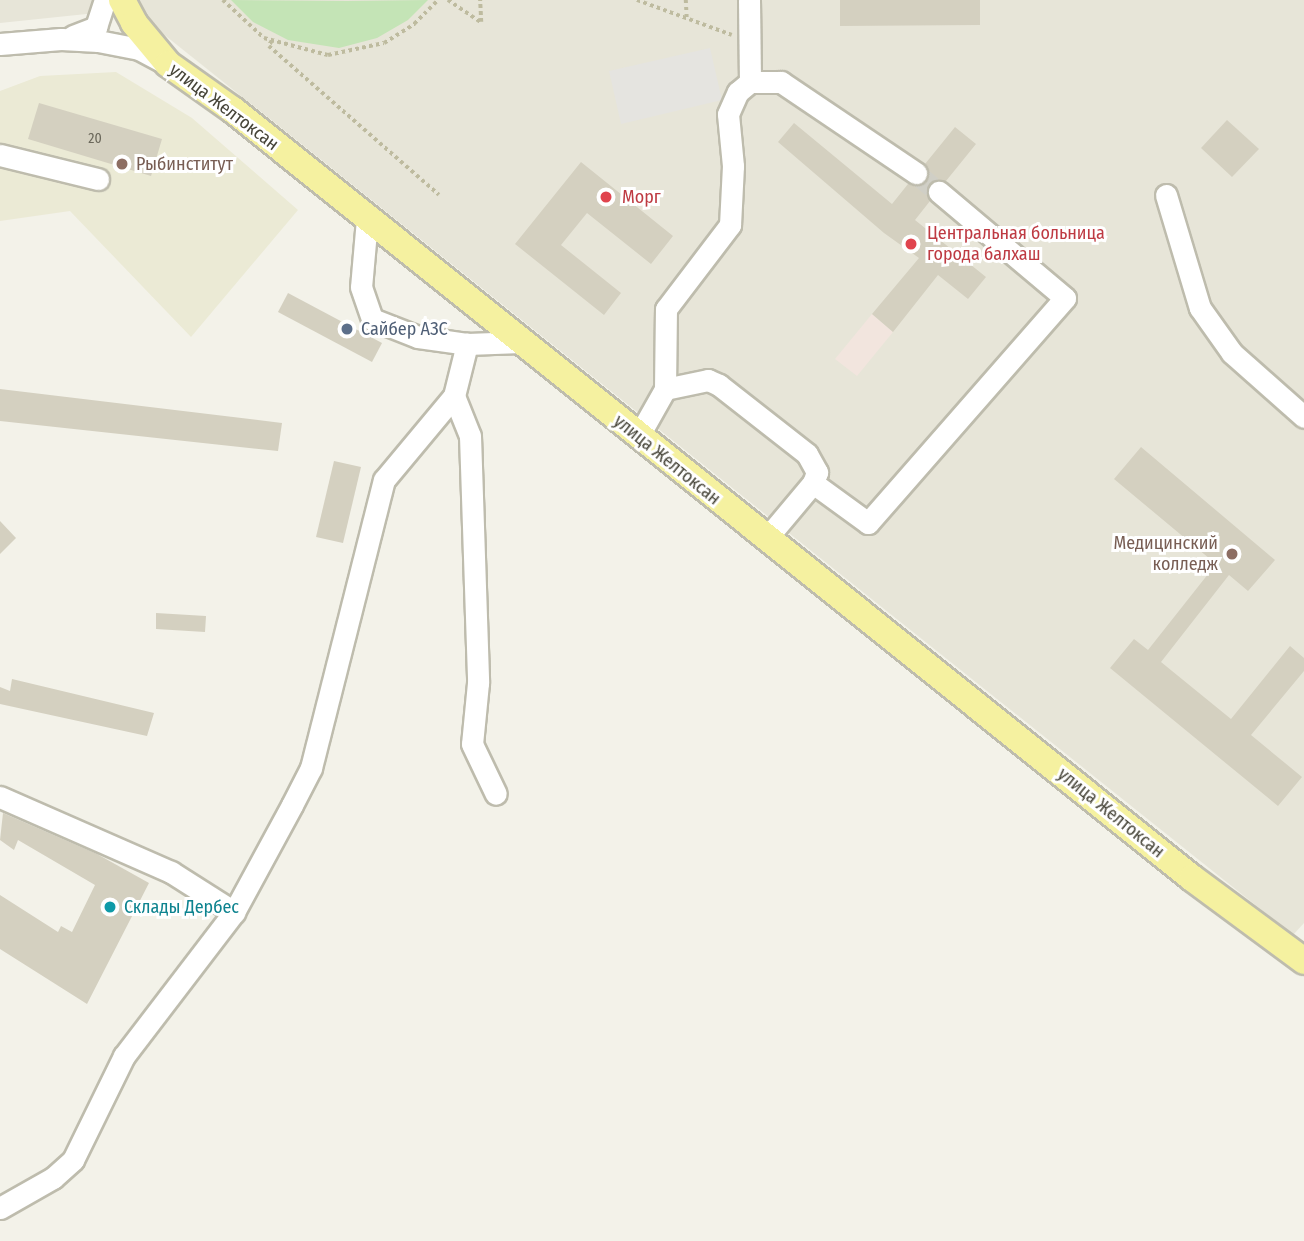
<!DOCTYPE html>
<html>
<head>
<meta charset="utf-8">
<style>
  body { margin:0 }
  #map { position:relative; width:1304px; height:1241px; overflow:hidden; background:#f3f2e9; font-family:"Fira Sans Condensed",sans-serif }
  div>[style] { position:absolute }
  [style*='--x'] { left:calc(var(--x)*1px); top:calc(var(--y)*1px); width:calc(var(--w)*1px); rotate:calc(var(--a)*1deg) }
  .residential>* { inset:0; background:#e7e5d8 }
  .education>* { inset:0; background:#ebead5 }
  .medical>* { inset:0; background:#f2e5de }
  .green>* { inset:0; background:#c4e4b6 }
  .parking>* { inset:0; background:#e5e4e0 }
  .building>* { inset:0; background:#d4d0c0 }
  .minor-tunnel>* { height:21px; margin-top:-10.5px; transform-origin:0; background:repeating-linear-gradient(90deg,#d0cfc6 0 21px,transparent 0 31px) }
  .path>* { height:3.5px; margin-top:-1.75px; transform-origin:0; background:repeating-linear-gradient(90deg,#bebb9f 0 3.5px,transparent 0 7px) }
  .roads { filter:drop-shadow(2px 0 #bebcad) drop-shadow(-2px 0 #bebcad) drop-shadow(0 2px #bebcad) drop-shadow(0 -2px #bebcad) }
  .minor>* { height:21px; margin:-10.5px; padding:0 10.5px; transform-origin:10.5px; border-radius:10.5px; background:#fff }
  .major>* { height:26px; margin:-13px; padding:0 13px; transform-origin:13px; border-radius:13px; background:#f5f1a0 }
  .dots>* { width:19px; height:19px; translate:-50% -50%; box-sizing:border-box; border:4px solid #fff; border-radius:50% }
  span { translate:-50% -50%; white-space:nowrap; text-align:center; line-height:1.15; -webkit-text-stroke:6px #fff; paint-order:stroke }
  .number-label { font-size:14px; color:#6a675a }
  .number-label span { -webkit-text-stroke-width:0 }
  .street-label { font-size:18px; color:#464438 }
  .education-label { font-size:18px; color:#785e54 }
  .left { translate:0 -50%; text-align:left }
  .right { translate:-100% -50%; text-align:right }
  .health-label { font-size:18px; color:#be3a42 }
  .service-label { font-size:18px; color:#4e5e75 }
  .culture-label { font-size:18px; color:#0d838f }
</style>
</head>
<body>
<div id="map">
  <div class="residential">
    <div style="clip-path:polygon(0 0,94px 0,96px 13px,0 23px)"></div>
    <div style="clip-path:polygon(136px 0,1304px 0,1304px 923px,1293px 935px,152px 25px)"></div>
  </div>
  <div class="education">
    <div style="clip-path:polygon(116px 72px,192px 118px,298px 210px,191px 337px,70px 211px,0 221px,0 91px,40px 76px)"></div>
  </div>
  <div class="medical">
    <div style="clip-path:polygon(872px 314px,893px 332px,857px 376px,835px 359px)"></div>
  </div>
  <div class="green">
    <div style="clip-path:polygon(231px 0,347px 1px,428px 0,408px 20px,377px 38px,339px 48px,288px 40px,253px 22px)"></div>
  </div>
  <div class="parking">
    <div style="clip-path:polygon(710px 48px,722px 100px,621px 124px,609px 71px)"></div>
  </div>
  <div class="building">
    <div style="clip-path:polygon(840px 0,980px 0,980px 25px,840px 26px)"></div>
    <div style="clip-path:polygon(39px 103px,162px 139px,151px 176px,28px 139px)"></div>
    <div style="clip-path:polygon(1227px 120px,1259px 149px,1232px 177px,1201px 148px)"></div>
    <div style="clip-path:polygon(794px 123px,892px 204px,908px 184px,926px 181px,925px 164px,955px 127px,976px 144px,946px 181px,935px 180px,929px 184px,930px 201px,915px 220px,986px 277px,968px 299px,938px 275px,893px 332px,872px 314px,919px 258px,884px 233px,778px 142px)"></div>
    <div style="clip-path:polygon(581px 162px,673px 236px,651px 264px,587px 213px,561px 245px,621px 293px,604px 315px,515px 244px)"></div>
    <div style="clip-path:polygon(288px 293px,382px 343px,372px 362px,278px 312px)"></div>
    <div style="clip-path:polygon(0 389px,282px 423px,278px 451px,0 421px)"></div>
    <div style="clip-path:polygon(1141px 447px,1275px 560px,1248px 591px,1229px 575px,1161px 662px,1231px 719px,1290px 646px,1304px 658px,1304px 671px,1251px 735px,1302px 777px,1278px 806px,1110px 668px,1134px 639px,1148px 650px,1216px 564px,1114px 479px)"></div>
    <div style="clip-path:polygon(334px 461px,361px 467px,343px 543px,316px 537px)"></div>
    <div style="clip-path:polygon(0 521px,16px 538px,0 554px)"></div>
    <div style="clip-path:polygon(156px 613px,206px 616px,205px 632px,156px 629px)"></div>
    <div style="clip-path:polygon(12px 679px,154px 713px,147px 736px,0 704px,0 687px,10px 691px)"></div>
    <div style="clip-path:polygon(3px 813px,97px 854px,149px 883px,87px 1004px,0 949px,0 895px,58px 932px,61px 926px,72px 932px,95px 885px,18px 840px,14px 850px,0 840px)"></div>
  </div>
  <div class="minor-tunnel">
    <div style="--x:916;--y:173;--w:30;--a:40"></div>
  </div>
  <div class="path">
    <div style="--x:223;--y:0;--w:56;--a:42.8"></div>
    <div style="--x:264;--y:38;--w:66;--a:14.9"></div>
    <div style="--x:328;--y:55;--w:57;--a:-12.1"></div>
    <div style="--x:384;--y:43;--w:36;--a:-32"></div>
    <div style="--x:414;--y:24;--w:34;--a:-45"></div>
    <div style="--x:448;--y:0;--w:40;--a:34"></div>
    <div style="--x:481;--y:22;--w:22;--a:-93"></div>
    <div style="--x:637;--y:0;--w:101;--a:20.2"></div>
    <div style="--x:686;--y:0;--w:19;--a:87"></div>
    <div style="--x:272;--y:41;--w:6;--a:121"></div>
    <div style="--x:269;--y:46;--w:226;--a:41.2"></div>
  </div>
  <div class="roads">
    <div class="minor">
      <div style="--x:749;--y:0;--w:82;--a:89.3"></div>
      <div style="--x:73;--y:36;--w:25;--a:-21"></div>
      <div style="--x:96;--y:27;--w:28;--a:-72"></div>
      <div style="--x:0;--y:44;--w:61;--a:-4.7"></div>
      <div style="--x:61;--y:39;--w:37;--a:3"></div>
      <div style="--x:98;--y:41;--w:42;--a:11"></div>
      <div style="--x:139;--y:49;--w:26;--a:28"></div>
      <div style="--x:0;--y:155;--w:101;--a:13.8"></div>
      <div style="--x:1166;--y:195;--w:118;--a:73.3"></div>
      <div style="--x:1200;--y:308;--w:55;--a:54.6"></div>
      <div style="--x:1232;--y:353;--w:96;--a:41.6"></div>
      <div style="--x:367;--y:219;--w:68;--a:95"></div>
      <div style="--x:361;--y:287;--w:34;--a:71"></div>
      <div style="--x:372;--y:319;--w:49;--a:21.4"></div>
      <div style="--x:418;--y:337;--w:49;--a:8.1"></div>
      <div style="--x:467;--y:344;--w:54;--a:-2.1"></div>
      <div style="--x:665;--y:389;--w:44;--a:-11.8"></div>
      <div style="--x:708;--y:380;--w:12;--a:24"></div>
      <div style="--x:719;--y:385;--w:112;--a:38.1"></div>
      <div style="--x:807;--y:454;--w:21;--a:61"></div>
      <div style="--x:817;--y:472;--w:12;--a:110"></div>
      <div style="--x:454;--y:396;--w:43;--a:68.2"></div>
      <div style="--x:470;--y:436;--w:247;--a:88.1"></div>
      <div style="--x:478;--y:683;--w:61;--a:95.6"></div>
      <div style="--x:472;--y:744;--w:55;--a:64.4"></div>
      <div style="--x:638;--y:437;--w:55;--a:-60.6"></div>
      <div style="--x:665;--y:389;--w:80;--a:-89.3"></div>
      <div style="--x:666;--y:309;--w:106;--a:-52.7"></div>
      <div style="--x:730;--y:225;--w:59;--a:-87.1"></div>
      <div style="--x:733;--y:166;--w:52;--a:-95.5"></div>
      <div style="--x:728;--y:114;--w:24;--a:-66"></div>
      <div style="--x:738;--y:92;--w:16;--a:-40"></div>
      <div style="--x:750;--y:82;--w:31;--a:0"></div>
      <div style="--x:781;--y:82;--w:163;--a:34"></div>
      <div style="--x:766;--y:539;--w:73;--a:-50"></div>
      <div style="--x:813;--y:483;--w:68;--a:36"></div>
      <div style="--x:868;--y:523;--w:299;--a:-48.8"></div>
      <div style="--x:1065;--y:298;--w:165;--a:-139.9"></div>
      <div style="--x:0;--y:797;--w:187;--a:23.7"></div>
      <div style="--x:171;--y:872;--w:75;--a:32.4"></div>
      <div style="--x:0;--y:1208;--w:61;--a:-29.5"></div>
      <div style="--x:53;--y:1178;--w:27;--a:-42"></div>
      <div style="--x:73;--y:1160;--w:116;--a:-63.9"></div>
      <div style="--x:124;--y:1056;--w:181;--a:-52.6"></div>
      <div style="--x:234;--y:912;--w:122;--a:-61.5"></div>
      <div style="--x:292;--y:805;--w:42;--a:-62.8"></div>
      <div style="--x:311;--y:768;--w:297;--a:-75.8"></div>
      <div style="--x:384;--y:480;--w:109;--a:-50.2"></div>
      <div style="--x:454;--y:396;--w:54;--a:-76"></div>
    </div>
    <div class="major">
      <div style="--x:122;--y:0;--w:26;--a:62"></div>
      <div style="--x:134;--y:23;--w:53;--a:50.3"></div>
      <div style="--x:168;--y:64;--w:80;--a:35.3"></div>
      <div style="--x:233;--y:110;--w:1229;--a:38.69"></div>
      <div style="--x:1192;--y:878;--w:139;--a:36.5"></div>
    </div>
  </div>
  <div class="dots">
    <div style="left:122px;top:164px;background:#8d6e63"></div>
    <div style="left:606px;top:197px;background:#e0444e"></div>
    <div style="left:911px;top:244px;background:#e0444e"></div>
    <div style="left:347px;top:329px;background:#5c6f8a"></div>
    <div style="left:1232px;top:554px;background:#8d6e63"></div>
    <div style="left:110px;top:907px;background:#0f9aa8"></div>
  </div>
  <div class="number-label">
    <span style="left:95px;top:139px">20</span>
  </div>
  <div class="street-label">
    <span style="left:224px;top:107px;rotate:37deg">улица Желтоксан</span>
    <span style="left:667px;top:460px;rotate:39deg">улица Желтоксан</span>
    <span style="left:1111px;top:813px;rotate:39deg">улица Желтоксан</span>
  </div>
  <div class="education-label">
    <span class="left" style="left:136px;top:164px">Рыбинститут</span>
    <span class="right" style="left:1218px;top:554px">Медицинский<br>колледж</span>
  </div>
  <div class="health-label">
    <span class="left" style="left:622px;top:197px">Морг</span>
    <span class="left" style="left:927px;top:244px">Центральная больница<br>города балхаш</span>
  </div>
  <div class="service-label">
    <span class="left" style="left:361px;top:329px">Сайбер АЗС</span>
  </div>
  <div class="culture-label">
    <span class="left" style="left:124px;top:907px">Склады Дербес</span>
  </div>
</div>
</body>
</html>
